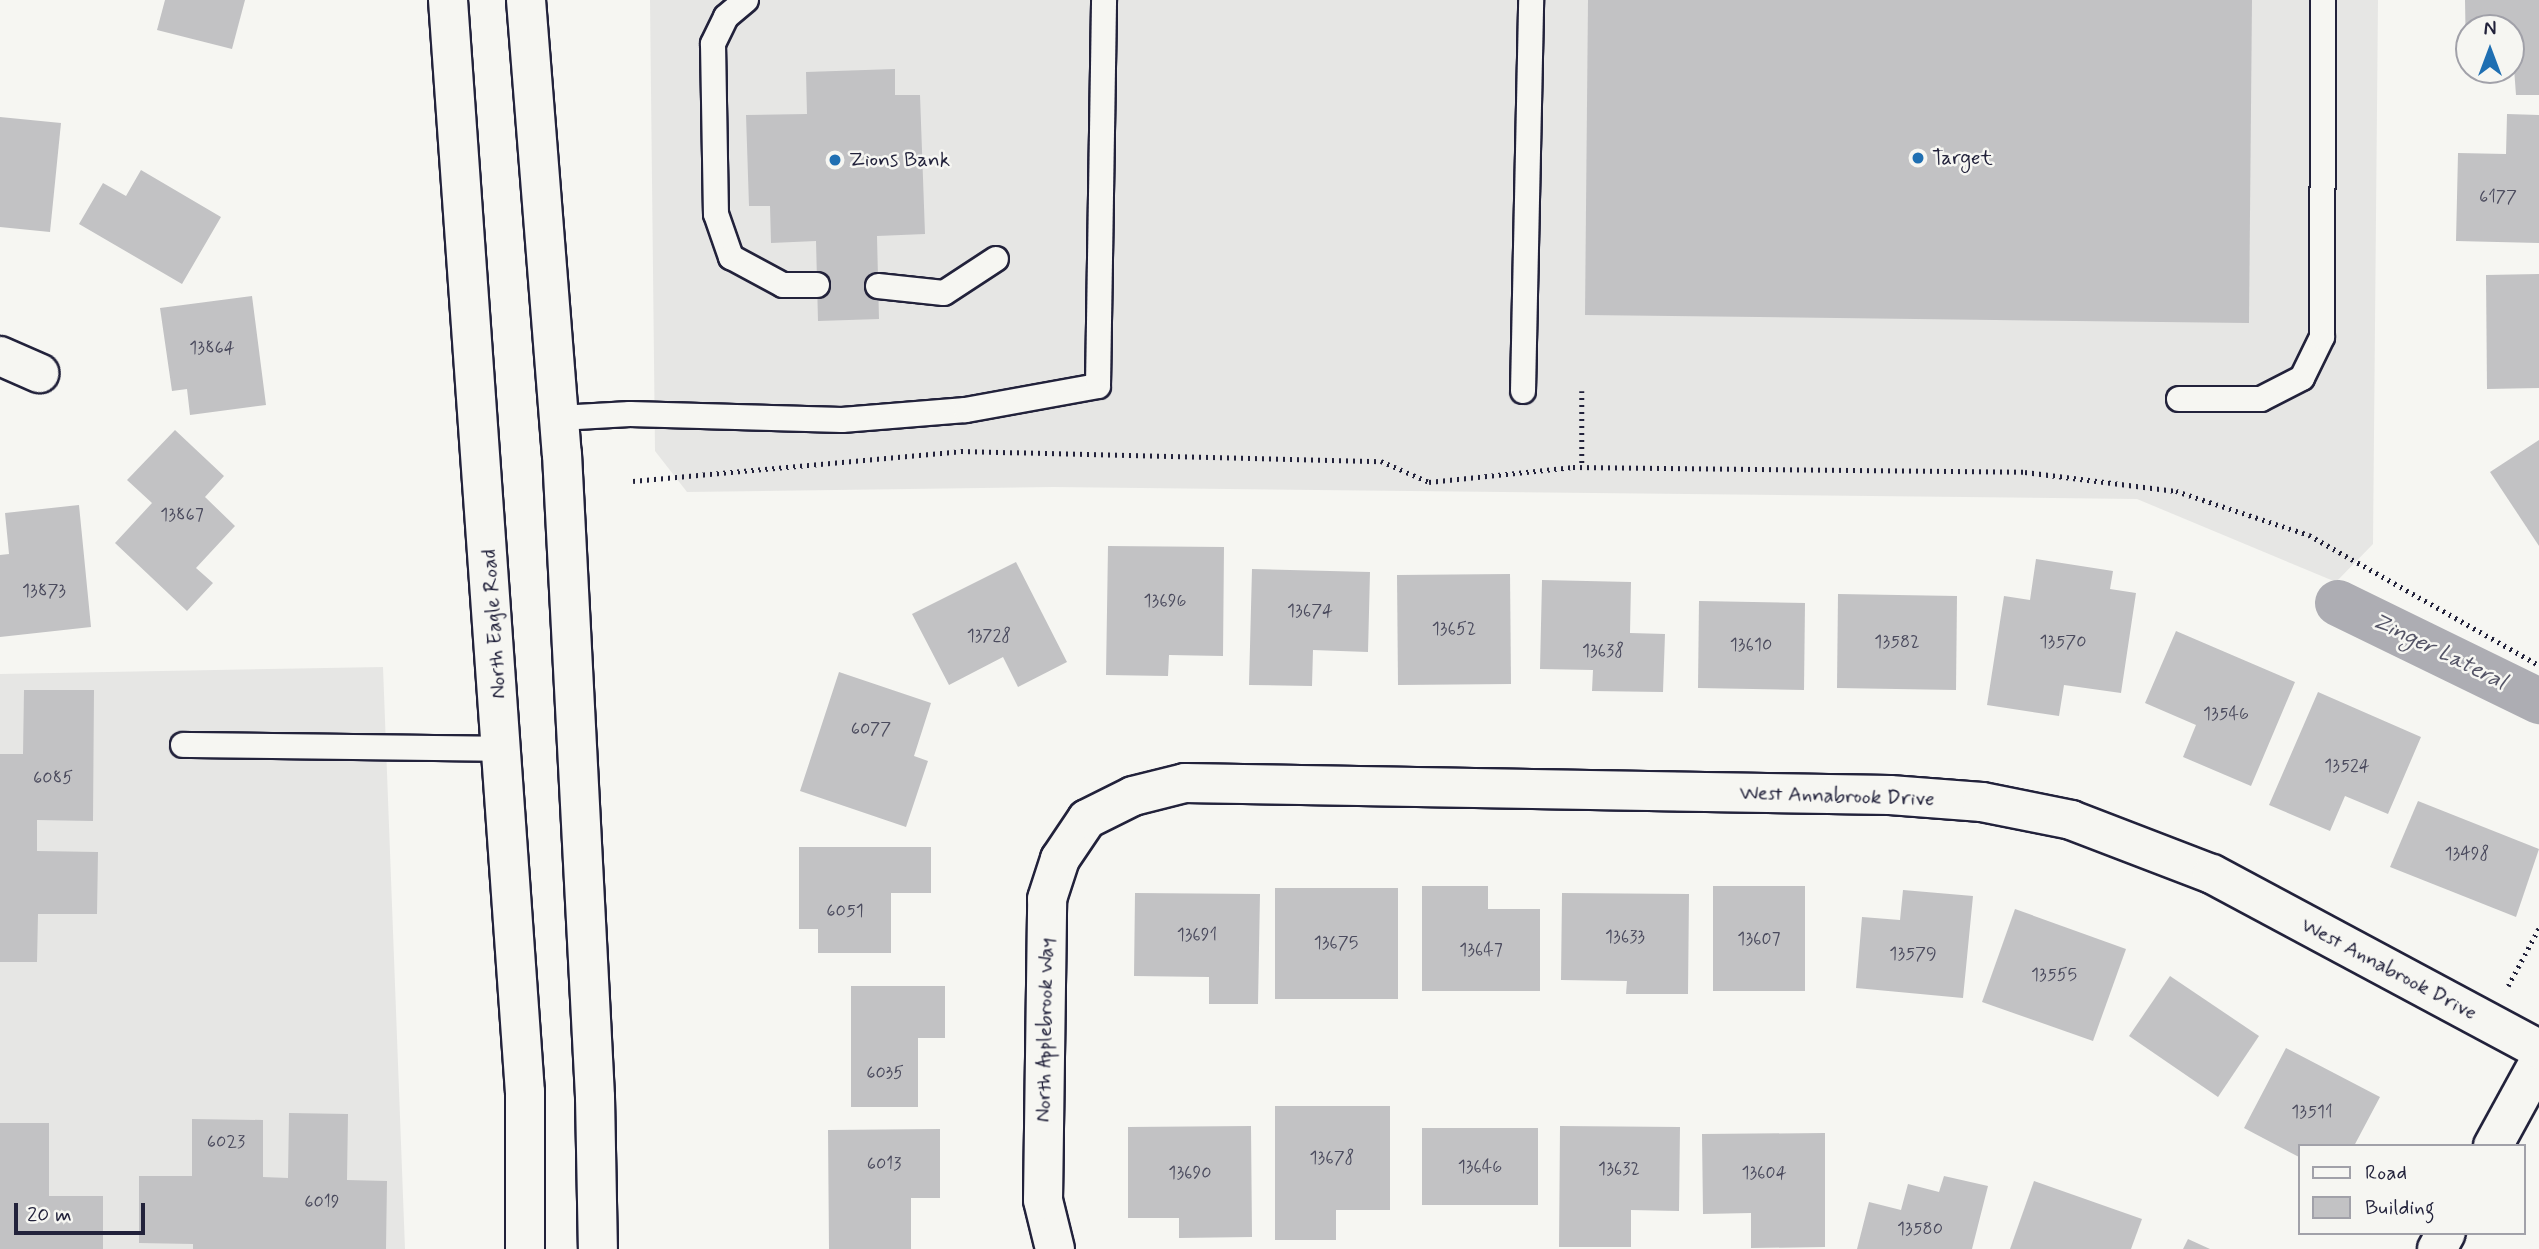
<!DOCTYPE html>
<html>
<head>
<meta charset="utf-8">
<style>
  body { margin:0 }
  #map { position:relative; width:2539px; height:1249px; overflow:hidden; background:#f6f6f2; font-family:Mynerve,sans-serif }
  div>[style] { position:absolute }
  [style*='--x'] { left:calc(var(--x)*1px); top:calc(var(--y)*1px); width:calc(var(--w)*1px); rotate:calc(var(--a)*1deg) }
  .built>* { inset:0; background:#e6e6e4 }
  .canal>* { height:46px; margin:-23px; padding:0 23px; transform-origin:23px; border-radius:23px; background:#adadb3 }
  .building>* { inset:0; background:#c2c2c4 }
  .path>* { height:4.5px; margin-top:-2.25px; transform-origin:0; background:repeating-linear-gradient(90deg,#22223b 0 2px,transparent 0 7px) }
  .roads { filter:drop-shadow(2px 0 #22223b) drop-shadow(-2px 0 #22223b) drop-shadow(0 2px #22223b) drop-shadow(0 -2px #22223b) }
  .lane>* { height:24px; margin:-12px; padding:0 12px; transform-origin:12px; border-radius:12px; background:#f6f6f2 }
  .street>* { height:38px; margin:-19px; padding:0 19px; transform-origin:19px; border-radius:19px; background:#f6f6f2 }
  .highway>* { height:38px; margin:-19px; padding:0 19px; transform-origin:19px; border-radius:19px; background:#f6f6f2 }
  .dots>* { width:19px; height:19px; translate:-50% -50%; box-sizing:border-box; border:4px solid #f6f6f2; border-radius:50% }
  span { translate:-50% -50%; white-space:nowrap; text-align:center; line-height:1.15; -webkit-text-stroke:5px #f6f6f2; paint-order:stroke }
  .number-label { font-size:18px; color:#4a4a5d }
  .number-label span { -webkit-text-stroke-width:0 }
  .poi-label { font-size:21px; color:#22223b }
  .left { translate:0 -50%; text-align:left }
  .street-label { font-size:21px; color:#22223b }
  .water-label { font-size:23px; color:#535365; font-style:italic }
  .legend { position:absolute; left:2298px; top:1144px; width:228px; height:91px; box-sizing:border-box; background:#f6f6f2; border:2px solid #a1a1a9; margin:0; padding:9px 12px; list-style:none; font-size:21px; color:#22223b }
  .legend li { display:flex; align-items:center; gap:14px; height:35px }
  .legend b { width:35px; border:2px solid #a1a1a9 }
  .north { position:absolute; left:2455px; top:14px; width:70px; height:70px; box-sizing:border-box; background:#f6f6f2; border:2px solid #a1a1a9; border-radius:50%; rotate:0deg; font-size:19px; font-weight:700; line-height:28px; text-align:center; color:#22223b }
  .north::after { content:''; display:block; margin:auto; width:24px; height:32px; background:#1f6fb2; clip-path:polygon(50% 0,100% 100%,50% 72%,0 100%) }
  .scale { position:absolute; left:14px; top:1203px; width:131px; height:32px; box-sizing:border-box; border:4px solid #22223b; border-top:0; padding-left:9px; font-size:21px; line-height:24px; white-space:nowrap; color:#22223b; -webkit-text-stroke:5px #f6f6f2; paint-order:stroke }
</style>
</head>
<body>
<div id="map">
  <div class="built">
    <div style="clip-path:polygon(650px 0,2378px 0,2373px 544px,2336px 582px,2137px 499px,1053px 487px,687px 492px,655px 451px)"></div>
    <div style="clip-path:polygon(383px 667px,405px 1249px,0 1249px,0 674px)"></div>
  </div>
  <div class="canal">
    <div style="--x:2338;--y:603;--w:224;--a:26"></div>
  </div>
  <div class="building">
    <div style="clip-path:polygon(165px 0,245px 0,232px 49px,157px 30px)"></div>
    <div style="clip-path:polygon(1588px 0,2252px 0,2249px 323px,1585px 315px)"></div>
    <div style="clip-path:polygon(2465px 0,2539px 0,2539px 95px,2516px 95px,2511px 28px,2469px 28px,2466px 59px)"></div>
    <div style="clip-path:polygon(895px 69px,895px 95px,920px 95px,925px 234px,877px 236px,879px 319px,818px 321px,816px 241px,771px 243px,770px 206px,749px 206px,746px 115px,807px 114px,806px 72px)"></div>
    <div style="clip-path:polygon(2507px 114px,2539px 115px,2539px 243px,2456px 241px,2458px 153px,2506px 154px)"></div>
    <div style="clip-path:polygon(0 117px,61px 123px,50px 232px,0 227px)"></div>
    <div style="clip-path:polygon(141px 170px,221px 217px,182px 284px,79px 224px,103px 183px,126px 196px)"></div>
    <div style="clip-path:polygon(2539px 274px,2539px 388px,2487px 389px,2486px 275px)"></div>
    <div style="clip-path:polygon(252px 296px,266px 405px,190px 415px,187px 389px,172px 391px,160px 308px)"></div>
    <div style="clip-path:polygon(175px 430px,224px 476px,205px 497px,235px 526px,196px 568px,213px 583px,187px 611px,115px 543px,152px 503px,127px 480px)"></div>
    <div style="clip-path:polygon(2539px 440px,2539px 546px,2490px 472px)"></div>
    <div style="clip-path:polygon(79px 505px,91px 627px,0 637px,0 555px,9px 554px,5px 513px)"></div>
    <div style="clip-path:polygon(1108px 546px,1224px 547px,1223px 656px,1169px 655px,1168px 676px,1106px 675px)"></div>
    <div style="clip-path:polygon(2036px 559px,2113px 571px,2110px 589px,2136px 593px,2121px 693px,2064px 685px,2059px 716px,1987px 705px,2004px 596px,2030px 600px)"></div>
    <div style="clip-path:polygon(1016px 562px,1067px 662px,1018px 687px,1003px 657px,949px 685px,912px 614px)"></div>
    <div style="clip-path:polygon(1252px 569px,1370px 572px,1368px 652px,1313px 650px,1312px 686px,1249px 685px)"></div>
    <div style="clip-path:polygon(1510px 574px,1511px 684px,1398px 685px,1397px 575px)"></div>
    <div style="clip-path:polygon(1542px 580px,1631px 582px,1630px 633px,1665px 634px,1663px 692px,1592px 691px,1593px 670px,1540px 669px)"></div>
    <div style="clip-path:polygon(1838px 594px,1957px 596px,1956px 690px,1837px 688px)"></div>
    <div style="clip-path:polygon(1699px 601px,1805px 603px,1804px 690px,1698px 688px)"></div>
    <div style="clip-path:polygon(2176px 631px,2295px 682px,2251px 786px,2183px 757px,2196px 725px,2145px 703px)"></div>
    <div style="clip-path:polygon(839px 672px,931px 703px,914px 756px,928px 761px,906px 827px,800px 791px)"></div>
    <div style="clip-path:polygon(24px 690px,94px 690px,93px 821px,37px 820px,37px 851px,98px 852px,97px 914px,38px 914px,37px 962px,0 962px,0 754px,23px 754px)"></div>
    <div style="clip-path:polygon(2318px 692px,2421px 737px,2388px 814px,2345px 796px,2330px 831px,2269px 805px)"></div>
    <div style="clip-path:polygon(2418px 801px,2539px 849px,2516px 917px,2390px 867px)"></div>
    <div style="clip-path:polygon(799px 847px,931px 847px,931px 893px,891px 893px,891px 953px,818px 953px,818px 929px,799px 929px)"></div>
    <div style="clip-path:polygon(1422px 886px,1488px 886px,1488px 909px,1540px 909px,1540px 991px,1422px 991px)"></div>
    <div style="clip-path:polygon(1713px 886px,1805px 886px,1805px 991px,1713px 991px)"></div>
    <div style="clip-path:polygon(1275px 888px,1398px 888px,1398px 999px,1275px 999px)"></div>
    <div style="clip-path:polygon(1903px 890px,1973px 896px,1963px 998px,1856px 988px,1862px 917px,1900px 920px)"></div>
    <div style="clip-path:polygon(1135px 893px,1260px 894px,1258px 1004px,1209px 1004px,1209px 977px,1134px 976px)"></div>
    <div style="clip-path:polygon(1562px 893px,1689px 894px,1688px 994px,1626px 994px,1627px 981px,1561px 980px)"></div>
    <div style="clip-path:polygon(2015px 909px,2126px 949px,2093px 1041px,1982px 1002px)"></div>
    <div style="clip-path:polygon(2170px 976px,2259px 1036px,2218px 1097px,2129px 1036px)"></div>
    <div style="clip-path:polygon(851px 986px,945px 986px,945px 1038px,918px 1038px,918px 1107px,851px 1107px)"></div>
    <div style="clip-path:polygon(2286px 1048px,2380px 1097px,2354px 1146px,2299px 1146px,2299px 1157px,2244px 1128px)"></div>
    <div style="clip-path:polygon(1275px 1106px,1390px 1106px,1390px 1210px,1336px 1210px,1336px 1240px,1275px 1240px)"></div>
    <div style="clip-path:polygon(289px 1113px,348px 1114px,347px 1180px,387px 1181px,386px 1249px,193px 1249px,193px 1244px,139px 1243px,139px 1176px,192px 1176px,192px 1119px,263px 1120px,263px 1177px,288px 1178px)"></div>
    <div style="clip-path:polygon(0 1123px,49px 1123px,49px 1196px,103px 1196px,103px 1249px,0 1249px)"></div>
    <div style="clip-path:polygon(1251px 1126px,1252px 1237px,1179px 1238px,1179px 1218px,1128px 1218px,1128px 1127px)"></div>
    <div style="clip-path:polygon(1560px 1126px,1680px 1127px,1679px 1211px,1631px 1210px,1631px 1247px,1559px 1247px)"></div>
    <div style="clip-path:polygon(1422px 1128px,1538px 1128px,1538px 1205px,1422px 1205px)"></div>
    <div style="clip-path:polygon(940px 1129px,940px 1198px,911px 1198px,911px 1249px,829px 1249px,828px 1130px)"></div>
    <div style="clip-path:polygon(1825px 1133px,1825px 1247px,1751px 1248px,1751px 1213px,1703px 1214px,1702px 1134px)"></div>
    <div style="clip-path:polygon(1944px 1176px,1988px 1186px,1972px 1249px,1857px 1249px,1869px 1202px,1901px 1210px,1908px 1184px,1939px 1192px)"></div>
    <div style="clip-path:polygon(2034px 1181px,2142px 1219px,2131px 1249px,2010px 1249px)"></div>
    <div style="clip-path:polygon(2188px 1239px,2210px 1249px,2183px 1249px)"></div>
  </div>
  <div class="path">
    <div style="--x:1582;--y:391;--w:76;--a:90"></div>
    <div style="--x:633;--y:481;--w:329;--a:-5.2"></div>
    <div style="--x:961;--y:451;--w:420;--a:1.4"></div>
    <div style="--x:1381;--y:461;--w:52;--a:23.6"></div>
    <div style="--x:1429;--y:482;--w:145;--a:-5.9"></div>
    <div style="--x:1573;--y:467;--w:452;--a:0.6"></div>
    <div style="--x:2025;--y:472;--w:152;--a:7.2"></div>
    <div style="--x:2176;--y:491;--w:140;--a:18.3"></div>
    <div style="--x:2309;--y:535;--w:264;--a:29.5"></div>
    <div style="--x:2508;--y:986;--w:66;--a:-61.9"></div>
  </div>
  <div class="roads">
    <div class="lane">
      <div style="--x:746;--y:0;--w:26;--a:140"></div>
      <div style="--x:726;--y:17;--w:30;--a:116"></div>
      <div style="--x:713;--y:44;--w:170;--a:89"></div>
      <div style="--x:716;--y:214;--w:46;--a:70.8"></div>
      <div style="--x:731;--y:257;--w:59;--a:28.3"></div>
      <div style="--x:783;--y:285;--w:34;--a:0"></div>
      <div style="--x:878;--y:286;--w:66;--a:6.1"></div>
      <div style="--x:944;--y:293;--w:62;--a:-33.2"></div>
      <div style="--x:1523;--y:391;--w:391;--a:-88.8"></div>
      <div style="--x:2179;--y:399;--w:82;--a:0"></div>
      <div style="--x:2261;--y:399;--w:46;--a:-27.1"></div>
      <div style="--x:2302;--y:378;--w:46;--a:-64"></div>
      <div style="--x:2322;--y:337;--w:337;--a:-89.8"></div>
      <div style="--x:559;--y:418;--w:71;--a:-3.2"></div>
      <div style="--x:630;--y:414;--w:212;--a:1.6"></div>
      <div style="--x:842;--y:420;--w:124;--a:-4.6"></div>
      <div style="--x:966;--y:410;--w:134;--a:-10.3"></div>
      <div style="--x:1098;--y:386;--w:386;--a:-89.1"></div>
      <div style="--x:183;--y:745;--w:320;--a:0.7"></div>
    </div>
    <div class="street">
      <div style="--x:0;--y:356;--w:43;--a:23.6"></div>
      <div style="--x:2493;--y:1146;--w:96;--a:-61.3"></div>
      <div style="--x:1055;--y:1249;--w:50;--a:-103.8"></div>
      <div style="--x:1043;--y:1200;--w:301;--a:-89.2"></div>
      <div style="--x:1047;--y:899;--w:42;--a:-72"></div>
      <div style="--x:1060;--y:859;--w:48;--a:-56"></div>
      <div style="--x:1087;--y:819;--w:51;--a:-26.6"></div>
      <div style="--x:1133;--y:796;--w:54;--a:-14"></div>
      <div style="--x:1185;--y:783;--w:705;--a:0.98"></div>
      <div style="--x:1890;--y:795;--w:92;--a:4.4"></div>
      <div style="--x:1982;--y:802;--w:91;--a:11.4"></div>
      <div style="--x:2071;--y:820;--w:151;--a:21"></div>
      <div style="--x:2212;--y:874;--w:371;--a:28.2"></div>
      <div style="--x:2437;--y:1249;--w:18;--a:-61"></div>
    </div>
    <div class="highway">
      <div style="--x:448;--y:0;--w:1095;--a:85.97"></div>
      <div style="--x:525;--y:1092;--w:157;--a:90"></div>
      <div style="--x:526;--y:0;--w:455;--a:85.5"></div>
      <div style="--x:562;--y:454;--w:644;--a:87.06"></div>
      <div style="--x:595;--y:1097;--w:152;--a:88.9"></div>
    </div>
  </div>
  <div class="dots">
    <div style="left:1918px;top:158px;background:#1f6fb2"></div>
    <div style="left:835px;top:160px;background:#1f6fb2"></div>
  </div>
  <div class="number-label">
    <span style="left:2498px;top:197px">6177</span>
    <span style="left:212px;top:348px">13864</span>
    <span style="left:182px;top:515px">13867</span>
    <span style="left:44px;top:591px">13873</span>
    <span style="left:1165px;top:601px">13696</span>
    <span style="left:1310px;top:611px">13674</span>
    <span style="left:1454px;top:629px">13652</span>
    <span style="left:989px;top:636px">13728</span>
    <span style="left:1897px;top:642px">13582</span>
    <span style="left:2063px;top:642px">13570</span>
    <span style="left:1751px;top:645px">13610</span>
    <span style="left:1603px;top:651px">13638</span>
    <span style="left:2226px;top:714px">13546</span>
    <span style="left:871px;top:729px">6077</span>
    <span style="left:2347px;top:766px">13524</span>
    <span style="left:53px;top:778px">6085</span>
    <span style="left:2467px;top:854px">13498</span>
    <span style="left:845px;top:911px">6051</span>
    <span style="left:1197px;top:935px">13691</span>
    <span style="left:1625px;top:937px">13633</span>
    <span style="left:1759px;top:939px">13607</span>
    <span style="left:1336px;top:943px">13675</span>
    <span style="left:1481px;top:950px">13647</span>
    <span style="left:1913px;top:954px">13579</span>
    <span style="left:2054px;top:975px">13555</span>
    <span style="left:885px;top:1073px">6035</span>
    <span style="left:2312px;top:1112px">13511</span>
    <span style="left:226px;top:1142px">6023</span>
    <span style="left:1332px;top:1158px">13678</span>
    <span style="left:884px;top:1164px">6013</span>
    <span style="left:1480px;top:1167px">13646</span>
    <span style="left:1619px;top:1169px">13632</span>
    <span style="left:1190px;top:1173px">13690</span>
    <span style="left:1764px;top:1173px">13604</span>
    <span style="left:322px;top:1202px">6019</span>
    <span style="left:1920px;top:1229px">13580</span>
  </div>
  <div class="poi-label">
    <span class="left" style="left:1932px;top:158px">Target</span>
    <span class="left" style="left:849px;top:160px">Zions Bank</span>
  </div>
  <div class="street-label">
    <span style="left:494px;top:624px;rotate:-94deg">North Eagle Road</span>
    <span style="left:1837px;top:796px;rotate:2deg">West Annabrook Drive</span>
    <span style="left:2389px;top:969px;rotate:28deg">West Annabrook Drive</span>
    <span style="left:1045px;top:1030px;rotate:-89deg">North Applebrook Way</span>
  </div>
  <div class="water-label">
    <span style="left:2439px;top:652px;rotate:26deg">Zinger Lateral</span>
  </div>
  <ul class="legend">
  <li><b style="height:9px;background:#f6f6f2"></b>Road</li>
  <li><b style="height:19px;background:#c2c2c4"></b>Building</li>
  </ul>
  <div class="north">N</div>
  <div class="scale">20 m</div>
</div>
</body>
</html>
